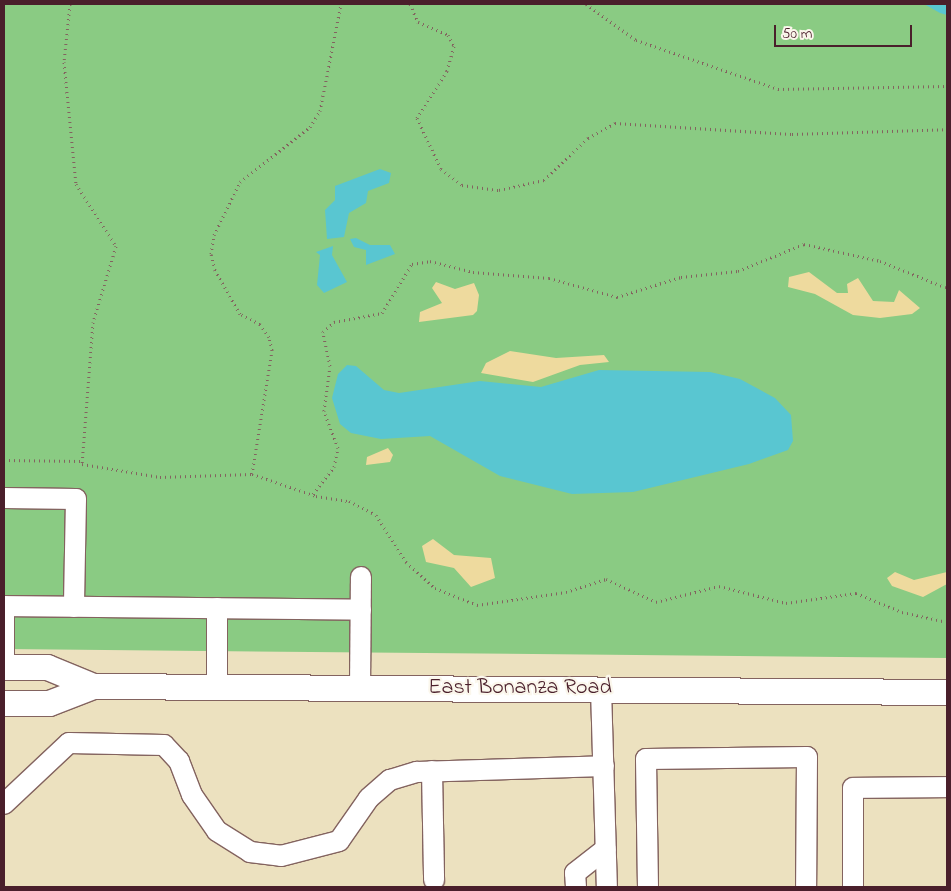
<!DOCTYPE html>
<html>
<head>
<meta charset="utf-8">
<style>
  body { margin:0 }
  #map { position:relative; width:951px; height:891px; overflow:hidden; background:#ece1bf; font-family:"Indie Flower",sans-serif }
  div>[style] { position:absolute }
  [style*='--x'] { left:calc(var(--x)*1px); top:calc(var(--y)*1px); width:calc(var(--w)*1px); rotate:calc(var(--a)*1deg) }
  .green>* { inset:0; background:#8acb83 }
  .sand>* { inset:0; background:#eeda9e }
  .water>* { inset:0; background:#59c6d1 }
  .path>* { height:3px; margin-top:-1.5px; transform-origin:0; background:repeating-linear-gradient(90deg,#83635f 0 1px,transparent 0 5px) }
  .roads { filter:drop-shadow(1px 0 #83635f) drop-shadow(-1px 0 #83635f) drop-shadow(0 1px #83635f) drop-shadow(0 -1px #83635f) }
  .minor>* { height:20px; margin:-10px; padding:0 10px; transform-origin:10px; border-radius:10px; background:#fff }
  .major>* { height:25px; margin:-12.5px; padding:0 12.5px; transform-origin:12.5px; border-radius:12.5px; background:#fff }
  span { translate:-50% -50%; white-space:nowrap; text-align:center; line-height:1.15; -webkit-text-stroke:4.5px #fbf7ec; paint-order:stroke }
  .street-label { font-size:22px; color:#4a1f2b }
  .frame { position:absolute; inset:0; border:5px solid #4a1f2b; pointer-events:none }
  .scale { position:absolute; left:774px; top:25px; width:138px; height:22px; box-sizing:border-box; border:2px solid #4a1f2b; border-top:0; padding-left:6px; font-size:15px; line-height:18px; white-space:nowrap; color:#4a1f2b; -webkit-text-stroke:4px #fbf7ec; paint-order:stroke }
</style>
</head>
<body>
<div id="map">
  <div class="green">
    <div style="clip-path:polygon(4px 4px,947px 4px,947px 658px,4px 649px)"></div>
  </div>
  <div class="sand">
    <div style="clip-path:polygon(809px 272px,837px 293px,848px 293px,847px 284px,858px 278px,873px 301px,894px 302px,899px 290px,920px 308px,912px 314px,880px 318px,853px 315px,815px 294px,788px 287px,789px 277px)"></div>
    <div style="clip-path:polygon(436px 282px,455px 289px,474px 283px,479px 295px,477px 311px,473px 315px,419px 322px,420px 312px,442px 303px,432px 288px)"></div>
    <div style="clip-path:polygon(510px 351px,556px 358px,604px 355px,609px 362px,580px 365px,533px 382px,481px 373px,486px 363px)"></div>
    <div style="clip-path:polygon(388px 448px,393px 455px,390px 462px,366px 465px,367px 457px)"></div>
    <div style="clip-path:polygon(433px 539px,454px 555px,491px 558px,495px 578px,471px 587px,454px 568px,426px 562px,422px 546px)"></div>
    <div style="clip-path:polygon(895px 572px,914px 580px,947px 572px,947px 584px,923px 597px,892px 586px,887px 578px)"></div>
  </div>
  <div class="water">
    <div style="clip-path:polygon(924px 4px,947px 4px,947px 15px,940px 13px)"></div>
    <div style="clip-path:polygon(380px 169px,391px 173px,389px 183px,368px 191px,366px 203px,349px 213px,344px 237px,327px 239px,325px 210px,335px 200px,335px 186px)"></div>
    <div style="clip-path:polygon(356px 238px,370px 245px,390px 245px,395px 254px,366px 265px,366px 250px,354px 247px,350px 239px)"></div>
    <div style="clip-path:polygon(333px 246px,332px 255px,347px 282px,324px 293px,317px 285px,320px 255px,316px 252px)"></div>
    <div style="clip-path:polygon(347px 365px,356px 366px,384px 390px,399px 393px,480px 381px,541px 387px,599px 370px,710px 372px,740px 379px,775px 398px,791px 415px,793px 441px,788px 450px,749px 464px,633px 492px,572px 494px,500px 476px,430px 436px,381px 439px,351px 433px,340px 424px,332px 398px,338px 374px)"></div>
  </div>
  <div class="path">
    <div style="--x:70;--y:4;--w:58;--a:95.9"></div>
    <div style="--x:64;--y:62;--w:123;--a:84.4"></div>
    <div style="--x:76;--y:184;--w:74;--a:57.2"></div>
    <div style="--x:116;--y:246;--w:79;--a:106.8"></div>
    <div style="--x:93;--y:322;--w:142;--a:94.4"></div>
    <div style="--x:82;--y:464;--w:79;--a:9.5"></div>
    <div style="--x:160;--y:477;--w:92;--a:-1.9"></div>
    <div style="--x:252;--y:474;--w:68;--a:19"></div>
    <div style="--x:316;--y:496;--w:33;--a:9"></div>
    <div style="--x:349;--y:501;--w:30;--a:27"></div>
    <div style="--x:376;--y:515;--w:56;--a:57.4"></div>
    <div style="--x:406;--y:562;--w:39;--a:42"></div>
    <div style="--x:435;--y:588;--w:45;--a:22"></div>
    <div style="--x:477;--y:605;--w:90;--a:-8.3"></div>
    <div style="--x:566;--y:592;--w:42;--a:-18"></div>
    <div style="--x:606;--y:579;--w:55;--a:24.7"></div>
    <div style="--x:656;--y:602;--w:65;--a:-14.3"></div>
    <div style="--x:719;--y:586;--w:69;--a:14.2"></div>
    <div style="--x:786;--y:603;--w:71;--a:-8.1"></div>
    <div style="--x:856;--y:593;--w:50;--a:22.4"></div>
    <div style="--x:902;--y:612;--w:46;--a:12.5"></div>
    <div style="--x:410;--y:4;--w:20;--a:66"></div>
    <div style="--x:418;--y:22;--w:33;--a:23"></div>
    <div style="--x:448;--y:35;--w:13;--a:61"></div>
    <div style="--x:454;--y:46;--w:26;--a:106"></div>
    <div style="--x:447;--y:71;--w:56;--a:122.6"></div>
    <div style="--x:417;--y:118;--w:56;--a:64.8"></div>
    <div style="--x:441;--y:169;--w:26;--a:37"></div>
    <div style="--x:462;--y:185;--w:37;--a:8"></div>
    <div style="--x:499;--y:190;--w:46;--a:-12.5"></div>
    <div style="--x:544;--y:180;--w:61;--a:-43.7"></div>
    <div style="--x:588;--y:138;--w:31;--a:-29"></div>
    <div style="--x:615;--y:123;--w:177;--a:3.6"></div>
    <div style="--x:792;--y:134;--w:155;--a:-1.8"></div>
    <div style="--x:586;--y:4;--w:62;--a:35.8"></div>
    <div style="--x:636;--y:40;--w:150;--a:19"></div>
    <div style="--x:778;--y:89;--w:169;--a:-1"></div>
    <div style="--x:4;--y:460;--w:77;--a:0.7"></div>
    <div style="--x:252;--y:474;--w:126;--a:-80.8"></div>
    <div style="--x:272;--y:350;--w:13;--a:-103"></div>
    <div style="--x:269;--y:337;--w:16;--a:-125"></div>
    <div style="--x:260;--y:324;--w:22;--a:-153"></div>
    <div style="--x:240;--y:314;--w:51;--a:-119.6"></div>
    <div style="--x:215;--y:270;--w:16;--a:-104"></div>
    <div style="--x:211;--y:254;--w:19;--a:-81"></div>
    <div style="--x:214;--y:235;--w:59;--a:-63.9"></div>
    <div style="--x:240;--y:182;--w:89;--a:-38.2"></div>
    <div style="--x:310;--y:127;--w:19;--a:-58"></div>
    <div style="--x:320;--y:111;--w:109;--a:-78.9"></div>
    <div style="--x:313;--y:494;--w:34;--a:-52"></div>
    <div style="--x:334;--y:467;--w:19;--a:-78"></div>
    <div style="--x:338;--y:448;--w:40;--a:-111"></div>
    <div style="--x:324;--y:411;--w:45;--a:-82.4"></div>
    <div style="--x:330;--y:366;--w:35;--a:-102"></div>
    <div style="--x:323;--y:332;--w:15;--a:-42"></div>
    <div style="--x:334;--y:322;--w:49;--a:-10.6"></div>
    <div style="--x:382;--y:313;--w:57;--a:-58.5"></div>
    <div style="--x:412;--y:264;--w:18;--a:-9"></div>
    <div style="--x:430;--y:261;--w:44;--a:14.3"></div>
    <div style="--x:473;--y:272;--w:76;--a:4.5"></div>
    <div style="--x:549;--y:278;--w:71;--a:15.6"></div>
    <div style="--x:617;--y:297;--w:67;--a:-17.4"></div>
    <div style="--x:681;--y:277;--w:57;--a:-6"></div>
    <div style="--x:738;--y:271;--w:71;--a:-22.2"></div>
    <div style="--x:804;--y:244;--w:78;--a:12.6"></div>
    <div style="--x:880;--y:261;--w:72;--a:21.9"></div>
  </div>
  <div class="roads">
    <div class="minor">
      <div style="--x:4;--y:498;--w:72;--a:0.8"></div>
      <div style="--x:76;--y:499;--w:108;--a:91.1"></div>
      <div style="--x:4;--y:606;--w:357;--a:0.6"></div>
      <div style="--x:4;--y:667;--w:61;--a:-90"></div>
      <div style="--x:217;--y:687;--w:79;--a:-90"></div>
      <div style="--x:360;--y:688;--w:111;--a:-89.5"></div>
      <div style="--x:601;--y:689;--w:198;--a:88.3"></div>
      <div style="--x:432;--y:771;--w:109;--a:88.9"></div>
      <div style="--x:4;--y:804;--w:89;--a:-43.2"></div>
      <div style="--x:69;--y:743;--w:95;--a:1.2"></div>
      <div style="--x:164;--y:745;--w:22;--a:47"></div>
      <div style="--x:179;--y:761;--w:36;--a:69"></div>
      <div style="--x:192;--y:795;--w:44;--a:55.2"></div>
      <div style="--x:217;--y:831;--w:39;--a:32"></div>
      <div style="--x:250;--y:852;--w:31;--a:7"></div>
      <div style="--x:281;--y:856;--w:60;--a:-14.5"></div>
      <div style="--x:339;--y:841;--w:52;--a:-55.1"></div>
      <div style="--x:369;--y:798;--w:28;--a:-41"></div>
      <div style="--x:390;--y:780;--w:28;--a:-17"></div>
      <div style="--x:417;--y:772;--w:187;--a:-1.8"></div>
      <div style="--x:576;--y:887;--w:14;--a:-94"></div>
      <div style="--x:575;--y:873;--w:39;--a:-38"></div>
      <div style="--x:648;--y:887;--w:128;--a:-90.9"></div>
      <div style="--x:646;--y:759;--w:161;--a:-0.7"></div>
      <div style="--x:807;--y:757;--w:130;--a:90.4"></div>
      <div style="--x:853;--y:887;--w:99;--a:-90"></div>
      <div style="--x:853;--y:788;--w:94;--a:-0.6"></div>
    </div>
    <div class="major">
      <div style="--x:4;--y:667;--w:43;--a:0"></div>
      <div style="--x:47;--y:667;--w:50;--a:22.4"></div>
      <div style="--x:4;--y:703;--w:45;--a:0"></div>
      <div style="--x:49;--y:703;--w:47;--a:-21.1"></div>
      <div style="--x:93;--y:686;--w:854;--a:0.4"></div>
    </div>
  </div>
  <div class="street-label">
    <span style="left:520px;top:689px">East Bonanza Road</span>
  </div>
  <div class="frame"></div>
  <div class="scale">50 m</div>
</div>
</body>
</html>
